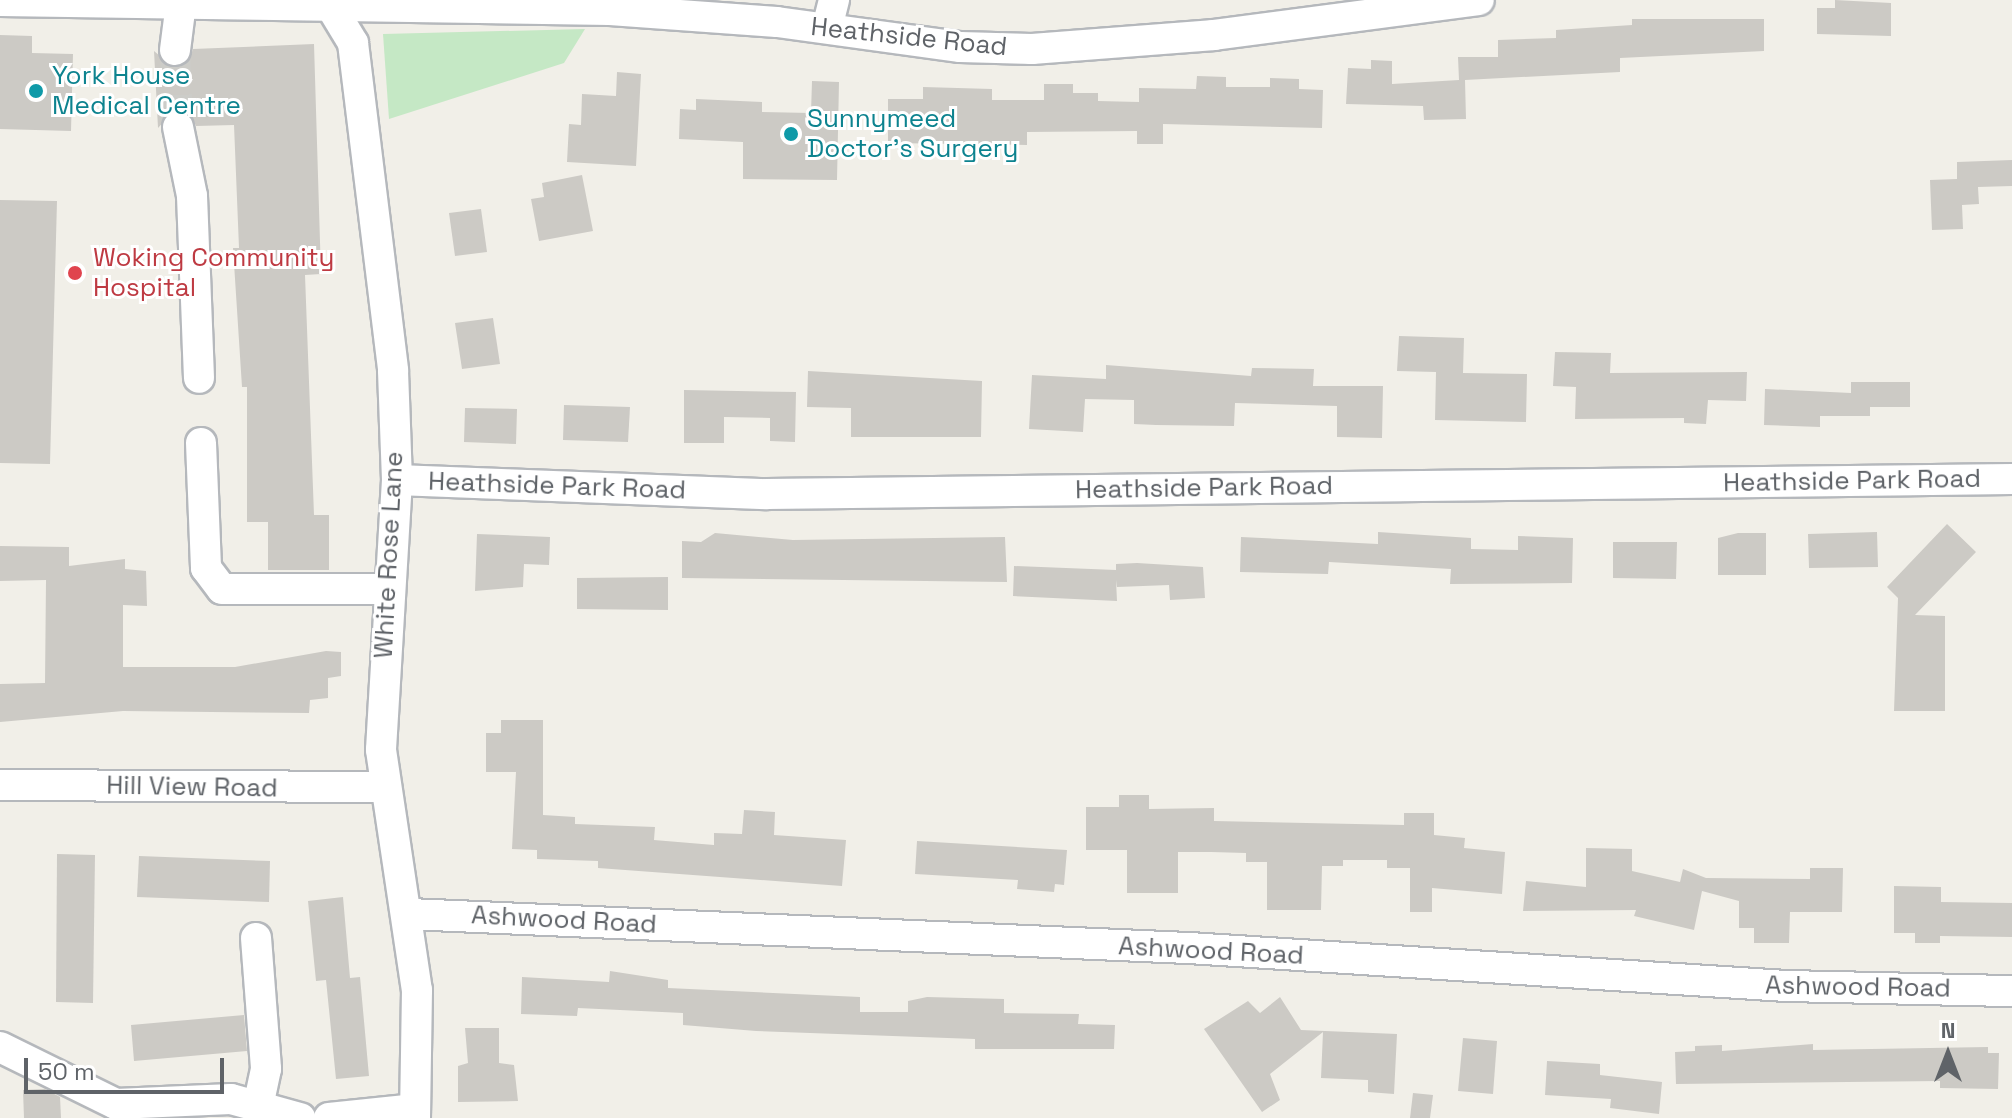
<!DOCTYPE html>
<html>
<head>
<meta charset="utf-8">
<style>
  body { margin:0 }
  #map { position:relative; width:2012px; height:1118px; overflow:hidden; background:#f1efe8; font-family:"Space Grotesk",sans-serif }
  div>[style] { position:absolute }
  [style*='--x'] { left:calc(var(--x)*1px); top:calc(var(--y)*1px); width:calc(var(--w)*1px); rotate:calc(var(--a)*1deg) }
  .green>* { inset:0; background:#c5e8c5 }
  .building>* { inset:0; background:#cccac5 }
  .minor-tunnel>* { height:30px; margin-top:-15px; transform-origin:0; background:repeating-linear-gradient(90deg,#ccccc8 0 30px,transparent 0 45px) }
  .roads { filter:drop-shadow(2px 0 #b5b8bc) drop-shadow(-2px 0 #b5b8bc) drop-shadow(0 2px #b5b8bc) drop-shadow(0 -2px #b5b8bc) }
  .minor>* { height:30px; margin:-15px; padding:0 15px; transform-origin:15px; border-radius:15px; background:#fff }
  .dots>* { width:22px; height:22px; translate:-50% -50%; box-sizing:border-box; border:4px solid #fff; border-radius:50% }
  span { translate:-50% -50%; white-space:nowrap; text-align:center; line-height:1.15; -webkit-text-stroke:6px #fff; paint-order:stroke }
  .street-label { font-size:26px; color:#5f6368 }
  .culture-label { font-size:26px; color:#0d838f }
  .left { translate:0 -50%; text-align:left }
  .health-label { font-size:26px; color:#be3a42 }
  .north { position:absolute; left:1908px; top:1014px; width:80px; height:80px; -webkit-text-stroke:6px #fff; paint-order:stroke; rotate:0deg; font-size:22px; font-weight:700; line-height:32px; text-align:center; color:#5f6368 }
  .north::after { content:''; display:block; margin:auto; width:28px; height:36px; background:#5f6368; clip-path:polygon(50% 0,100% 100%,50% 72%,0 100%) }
  .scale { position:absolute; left:24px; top:1058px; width:200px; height:36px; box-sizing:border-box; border:4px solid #5f6368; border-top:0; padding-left:10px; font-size:24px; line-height:28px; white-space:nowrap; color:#5f6368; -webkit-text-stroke:6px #fff; paint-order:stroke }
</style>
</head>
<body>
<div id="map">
  <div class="green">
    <div style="clip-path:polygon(585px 29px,564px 63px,389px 119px,383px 34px)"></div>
  </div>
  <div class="building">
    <div style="clip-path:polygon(1835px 0,1891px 3px,1891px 36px,1817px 34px,1817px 8px,1835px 8px)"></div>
    <div style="clip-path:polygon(1632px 19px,1764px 19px,1764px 51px,1620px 58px,1620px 72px,1465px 80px,1466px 119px,1424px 120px,1423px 106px,1346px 104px,1348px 68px,1371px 69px,1371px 60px,1392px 61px,1392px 84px,1459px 80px,1458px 57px,1498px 57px,1498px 40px,1556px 38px,1556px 30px,1632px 25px)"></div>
    <div style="clip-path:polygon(0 35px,32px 36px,32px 53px,73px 54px,71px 131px,0 129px)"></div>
    <div style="clip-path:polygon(314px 44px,321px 274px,305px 275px,314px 515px,329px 515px,329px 570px,268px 570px,268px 522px,247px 522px,247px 387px,242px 387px,233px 248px,239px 248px,234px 125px,196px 126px,191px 115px,175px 109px,158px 128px,154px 51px,174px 68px,189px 61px,193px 49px)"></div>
    <div style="clip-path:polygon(617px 72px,641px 74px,636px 166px,567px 162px,569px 124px,581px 125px,582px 94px,616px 96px)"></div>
    <div style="clip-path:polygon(1197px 76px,1226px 77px,1226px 87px,1270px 87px,1270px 78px,1299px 79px,1299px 89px,1323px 90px,1322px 128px,1163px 124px,1163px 144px,1137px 144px,1137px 131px,1027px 132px,1027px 145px,888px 143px,888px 99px,923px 99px,923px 87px,992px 89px,992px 100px,1044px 100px,1044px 84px,1073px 84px,1073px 93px,1098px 93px,1098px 101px,1139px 102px,1139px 88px,1196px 89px)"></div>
    <div style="clip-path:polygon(812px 81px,839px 82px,837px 180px,743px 179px,743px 142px,679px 139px,680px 109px,696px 110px,696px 99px,762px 102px,762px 112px,811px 113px)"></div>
    <div style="clip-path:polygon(2012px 160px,2012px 186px,1978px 187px,1979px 204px,1962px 205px,1963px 229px,1932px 230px,1930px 180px,1957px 179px,1957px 162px)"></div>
    <div style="clip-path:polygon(582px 175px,593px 231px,539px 241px,531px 199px,544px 197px,542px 183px)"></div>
    <div style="clip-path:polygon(0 200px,57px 201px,50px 464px,0 463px)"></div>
    <div style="clip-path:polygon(481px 209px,487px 252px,455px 256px,449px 213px)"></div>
    <div style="clip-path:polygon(493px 318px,500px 364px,462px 369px,455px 323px)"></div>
    <div style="clip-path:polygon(1399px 336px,1464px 338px,1463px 373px,1527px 374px,1526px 422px,1435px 420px,1436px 372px,1397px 371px)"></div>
    <div style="clip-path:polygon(1555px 352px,1611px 353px,1610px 373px,1747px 372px,1746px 401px,1708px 400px,1706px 424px,1684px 423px,1684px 418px,1575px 419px,1576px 387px,1553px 386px)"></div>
    <div style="clip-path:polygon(1106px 365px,1251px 376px,1252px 368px,1314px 369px,1313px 386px,1383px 386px,1382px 438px,1337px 437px,1337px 406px,1235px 403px,1234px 426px,1156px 425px,1134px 424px,1134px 400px,1085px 399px,1083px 432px,1029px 429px,1032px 375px,1106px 379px)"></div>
    <div style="clip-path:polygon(808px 371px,982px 381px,981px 437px,851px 437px,851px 408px,807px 407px)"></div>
    <div style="clip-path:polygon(1851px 382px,1910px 382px,1910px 407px,1870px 407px,1870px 416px,1820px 416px,1820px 427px,1764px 425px,1765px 389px,1851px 393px)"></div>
    <div style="clip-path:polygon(684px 390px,796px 392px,795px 442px,770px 441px,770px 418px,724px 417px,724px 443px,684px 443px)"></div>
    <div style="clip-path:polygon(564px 405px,630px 407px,628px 442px,563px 440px)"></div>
    <div style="clip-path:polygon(465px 408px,517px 409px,516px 444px,464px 442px)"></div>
    <div style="clip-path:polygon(1947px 524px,1976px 552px,1915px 615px,1945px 616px,1945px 711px,1894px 711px,1898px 598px,1887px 587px)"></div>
    <div style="clip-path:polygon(1378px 532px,1471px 538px,1471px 549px,1518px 550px,1518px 536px,1573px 538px,1572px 583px,1450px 584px,1451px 569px,1329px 562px,1328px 574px,1240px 572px,1241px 537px,1378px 544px)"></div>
    <div style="clip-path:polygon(1877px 532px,1878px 567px,1809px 568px,1808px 534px)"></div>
    <div style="clip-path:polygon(715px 533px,793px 540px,1005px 537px,1007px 582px,682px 578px,682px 541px,701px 542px)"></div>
    <div style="clip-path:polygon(1738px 533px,1766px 533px,1766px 575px,1718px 575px,1718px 538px)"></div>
    <div style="clip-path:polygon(477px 534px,550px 537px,549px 565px,524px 564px,523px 587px,475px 591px)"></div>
    <div style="clip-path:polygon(1613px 542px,1677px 542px,1676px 579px,1613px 578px)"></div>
    <div style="clip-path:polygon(0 546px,69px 547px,69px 566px,125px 559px,125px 569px,146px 571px,147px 606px,123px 605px,123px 667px,235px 667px,326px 651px,341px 652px,341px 676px,328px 678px,328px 698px,310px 700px,309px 713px,123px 711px,0 722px,0 684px,45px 683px,46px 580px,0 581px)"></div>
    <div style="clip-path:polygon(1137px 563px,1203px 567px,1205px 598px,1170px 600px,1169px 585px,1117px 587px,1116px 580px,1117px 601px,1013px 596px,1014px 566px,1116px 570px,1116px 564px)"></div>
    <div style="clip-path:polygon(668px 577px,668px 610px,577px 609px,577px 578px)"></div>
    <div style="clip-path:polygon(501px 720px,543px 720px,543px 815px,575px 817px,575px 824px,655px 827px,654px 840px,714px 845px,714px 833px,742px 834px,744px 810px,775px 812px,774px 835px,846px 840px,842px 886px,598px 868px,598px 861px,537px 859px,537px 850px,512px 849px,516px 772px,486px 772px,486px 733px,501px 733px)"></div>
    <div style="clip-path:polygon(1119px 795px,1149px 795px,1149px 809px,1214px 808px,1214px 821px,1404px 825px,1404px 813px,1434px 813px,1434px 835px,1465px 838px,1464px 848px,1505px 852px,1502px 894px,1432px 888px,1432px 912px,1410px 912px,1410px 868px,1387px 868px,1387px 860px,1343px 860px,1343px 866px,1322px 866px,1321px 910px,1267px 910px,1267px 862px,1246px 862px,1246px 853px,1211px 852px,1178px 852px,1178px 893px,1127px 893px,1127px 850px,1086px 850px,1086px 807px,1119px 807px)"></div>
    <div style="clip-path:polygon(917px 841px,1067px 850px,1064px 885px,1055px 884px,1054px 892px,1017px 889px,1018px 880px,915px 874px)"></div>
    <div style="clip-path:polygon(1586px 848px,1632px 849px,1632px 871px,1680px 882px,1683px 869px,1706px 878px,1810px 879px,1810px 868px,1843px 868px,1842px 912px,1790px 912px,1789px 943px,1754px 943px,1754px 928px,1739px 928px,1739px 901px,1702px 891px,1694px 930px,1634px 916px,1636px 910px,1523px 911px,1526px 881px,1586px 887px)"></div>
    <div style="clip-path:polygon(57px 854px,95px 855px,93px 1003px,56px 1002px)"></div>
    <div style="clip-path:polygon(139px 856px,270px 861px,269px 902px,137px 897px)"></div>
    <div style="clip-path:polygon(1894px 886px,1941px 887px,1941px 902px,2012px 903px,2012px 937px,1940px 936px,1940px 943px,1915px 943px,1915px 933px,1894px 933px)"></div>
    <div style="clip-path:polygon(343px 897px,350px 978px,360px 977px,369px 1076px,336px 1079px,326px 980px,316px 981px,308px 901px)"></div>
    <div style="clip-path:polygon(610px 971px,668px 980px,668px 988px,860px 997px,860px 1012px,908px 1012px,908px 1001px,927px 997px,1004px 999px,1004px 1013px,1079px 1014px,1078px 1024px,1115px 1025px,1114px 1049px,975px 1049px,975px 1039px,756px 1031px,683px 1025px,683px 1013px,578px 1008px,577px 1016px,521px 1014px,522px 977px,609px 982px)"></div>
    <div style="clip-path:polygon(1280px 997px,1301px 1030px,1397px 1034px,1394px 1094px,1368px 1092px,1368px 1080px,1321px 1078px,1323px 1032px,1270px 1074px,1280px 1100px,1262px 1112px,1204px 1029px,1248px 1001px,1260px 1013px)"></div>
    <div style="clip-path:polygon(244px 1015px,247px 1051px,134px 1061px,131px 1025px)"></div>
    <div style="clip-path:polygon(465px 1028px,499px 1028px,499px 1063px,514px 1065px,518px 1101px,458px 1102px,458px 1066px,468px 1063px)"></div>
    <div style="clip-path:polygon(1463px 1038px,1497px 1041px,1493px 1094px,1458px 1091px)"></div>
    <div style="clip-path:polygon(1813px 1044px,1813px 1050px,1988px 1047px,1988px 1053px,1999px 1053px,1998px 1089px,1940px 1088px,1940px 1081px,1676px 1084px,1675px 1052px,1695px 1051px,1695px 1046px,1722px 1045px,1722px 1051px)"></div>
    <div style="clip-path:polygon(1547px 1061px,1600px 1064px,1600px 1075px,1662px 1082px,1659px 1114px,1610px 1108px,1611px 1099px,1545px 1095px)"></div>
    <div style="clip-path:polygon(45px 1089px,60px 1097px,61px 1118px,24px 1118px,23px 1090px)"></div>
    <div style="clip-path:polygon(1413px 1093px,1433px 1095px,1430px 1118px,1410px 1118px)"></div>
  </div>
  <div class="minor-tunnel">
    <div style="--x:175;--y:50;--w:77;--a:87.8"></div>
  </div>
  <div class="roads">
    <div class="minor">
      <div style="--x:327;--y:0;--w:50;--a:58.8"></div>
      <div style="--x:353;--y:43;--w:330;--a:83"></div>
      <div style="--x:393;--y:371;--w:109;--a:87.9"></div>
      <div style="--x:397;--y:480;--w:270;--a:93.4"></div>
      <div style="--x:381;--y:750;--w:243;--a:81.5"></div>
      <div style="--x:417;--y:990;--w:128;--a:90.9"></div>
      <div style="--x:0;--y:1;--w:610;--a:0.85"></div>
      <div style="--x:610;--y:10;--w:167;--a:4.1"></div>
      <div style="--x:777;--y:22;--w:185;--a:7.8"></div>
      <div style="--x:960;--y:47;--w:72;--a:1.6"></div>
      <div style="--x:1032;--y:49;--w:183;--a:-4.4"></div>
      <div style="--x:1214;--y:35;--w:267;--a:-7.5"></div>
      <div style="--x:827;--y:28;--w:29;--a:-76"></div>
      <div style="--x:175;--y:50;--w:47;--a:-82.7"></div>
      <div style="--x:178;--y:127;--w:70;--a:78.5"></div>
      <div style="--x:192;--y:196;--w:182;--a:87.8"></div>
      <div style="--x:201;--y:443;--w:125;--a:87.7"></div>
      <div style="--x:206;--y:568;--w:26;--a:53"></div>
      <div style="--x:222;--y:589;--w:167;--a:0"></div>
      <div style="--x:397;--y:480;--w:370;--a:2.2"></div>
      <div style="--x:767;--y:494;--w:1245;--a:-0.69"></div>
      <div style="--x:0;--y:785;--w:383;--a:0.3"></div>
      <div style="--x:409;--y:914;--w:781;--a:2.5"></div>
      <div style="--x:1189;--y:948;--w:599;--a:3.64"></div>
      <div style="--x:1787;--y:986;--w:225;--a:1.3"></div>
      <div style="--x:256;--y:938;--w:131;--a:85.6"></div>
      <div style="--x:266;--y:1069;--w:35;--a:102"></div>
      <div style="--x:0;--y:1047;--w:129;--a:26.2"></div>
      <div style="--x:116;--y:1104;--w:115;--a:-2.5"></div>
      <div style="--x:231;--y:1099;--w:72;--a:15.4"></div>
      <div style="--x:329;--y:1118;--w:85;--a:-6"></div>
    </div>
  </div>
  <div class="dots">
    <div style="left:36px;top:91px;background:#0f9aa8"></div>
    <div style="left:791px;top:134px;background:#0f9aa8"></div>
    <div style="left:75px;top:273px;background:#e0444e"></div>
  </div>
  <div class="street-label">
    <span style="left:909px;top:37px;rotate:6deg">Heathside Road</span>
    <span style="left:1852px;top:481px;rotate:-1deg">Heathside Park Road</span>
    <span style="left:557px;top:486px;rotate:2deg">Heathside Park Road</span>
    <span style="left:1204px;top:488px;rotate:-1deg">Heathside Park Road</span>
    <span style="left:389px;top:555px;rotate:-87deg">White Rose Lane</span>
    <span style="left:192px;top:787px;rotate:1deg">Hill View Road</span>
    <span style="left:564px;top:920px;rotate:3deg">Ashwood Road</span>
    <span style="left:1211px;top:951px;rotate:3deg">Ashwood Road</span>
    <span style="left:1858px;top:987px;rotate:1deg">Ashwood Road</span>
  </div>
  <div class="culture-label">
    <span class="left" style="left:52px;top:91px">York House<br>Medical Centre</span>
    <span class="left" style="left:807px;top:134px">Sunnymeed<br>Doctor's Surgery</span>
  </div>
  <div class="health-label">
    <span class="left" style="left:93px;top:273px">Woking Community<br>Hospital</span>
  </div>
  <div class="north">N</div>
  <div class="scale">50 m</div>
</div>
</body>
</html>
